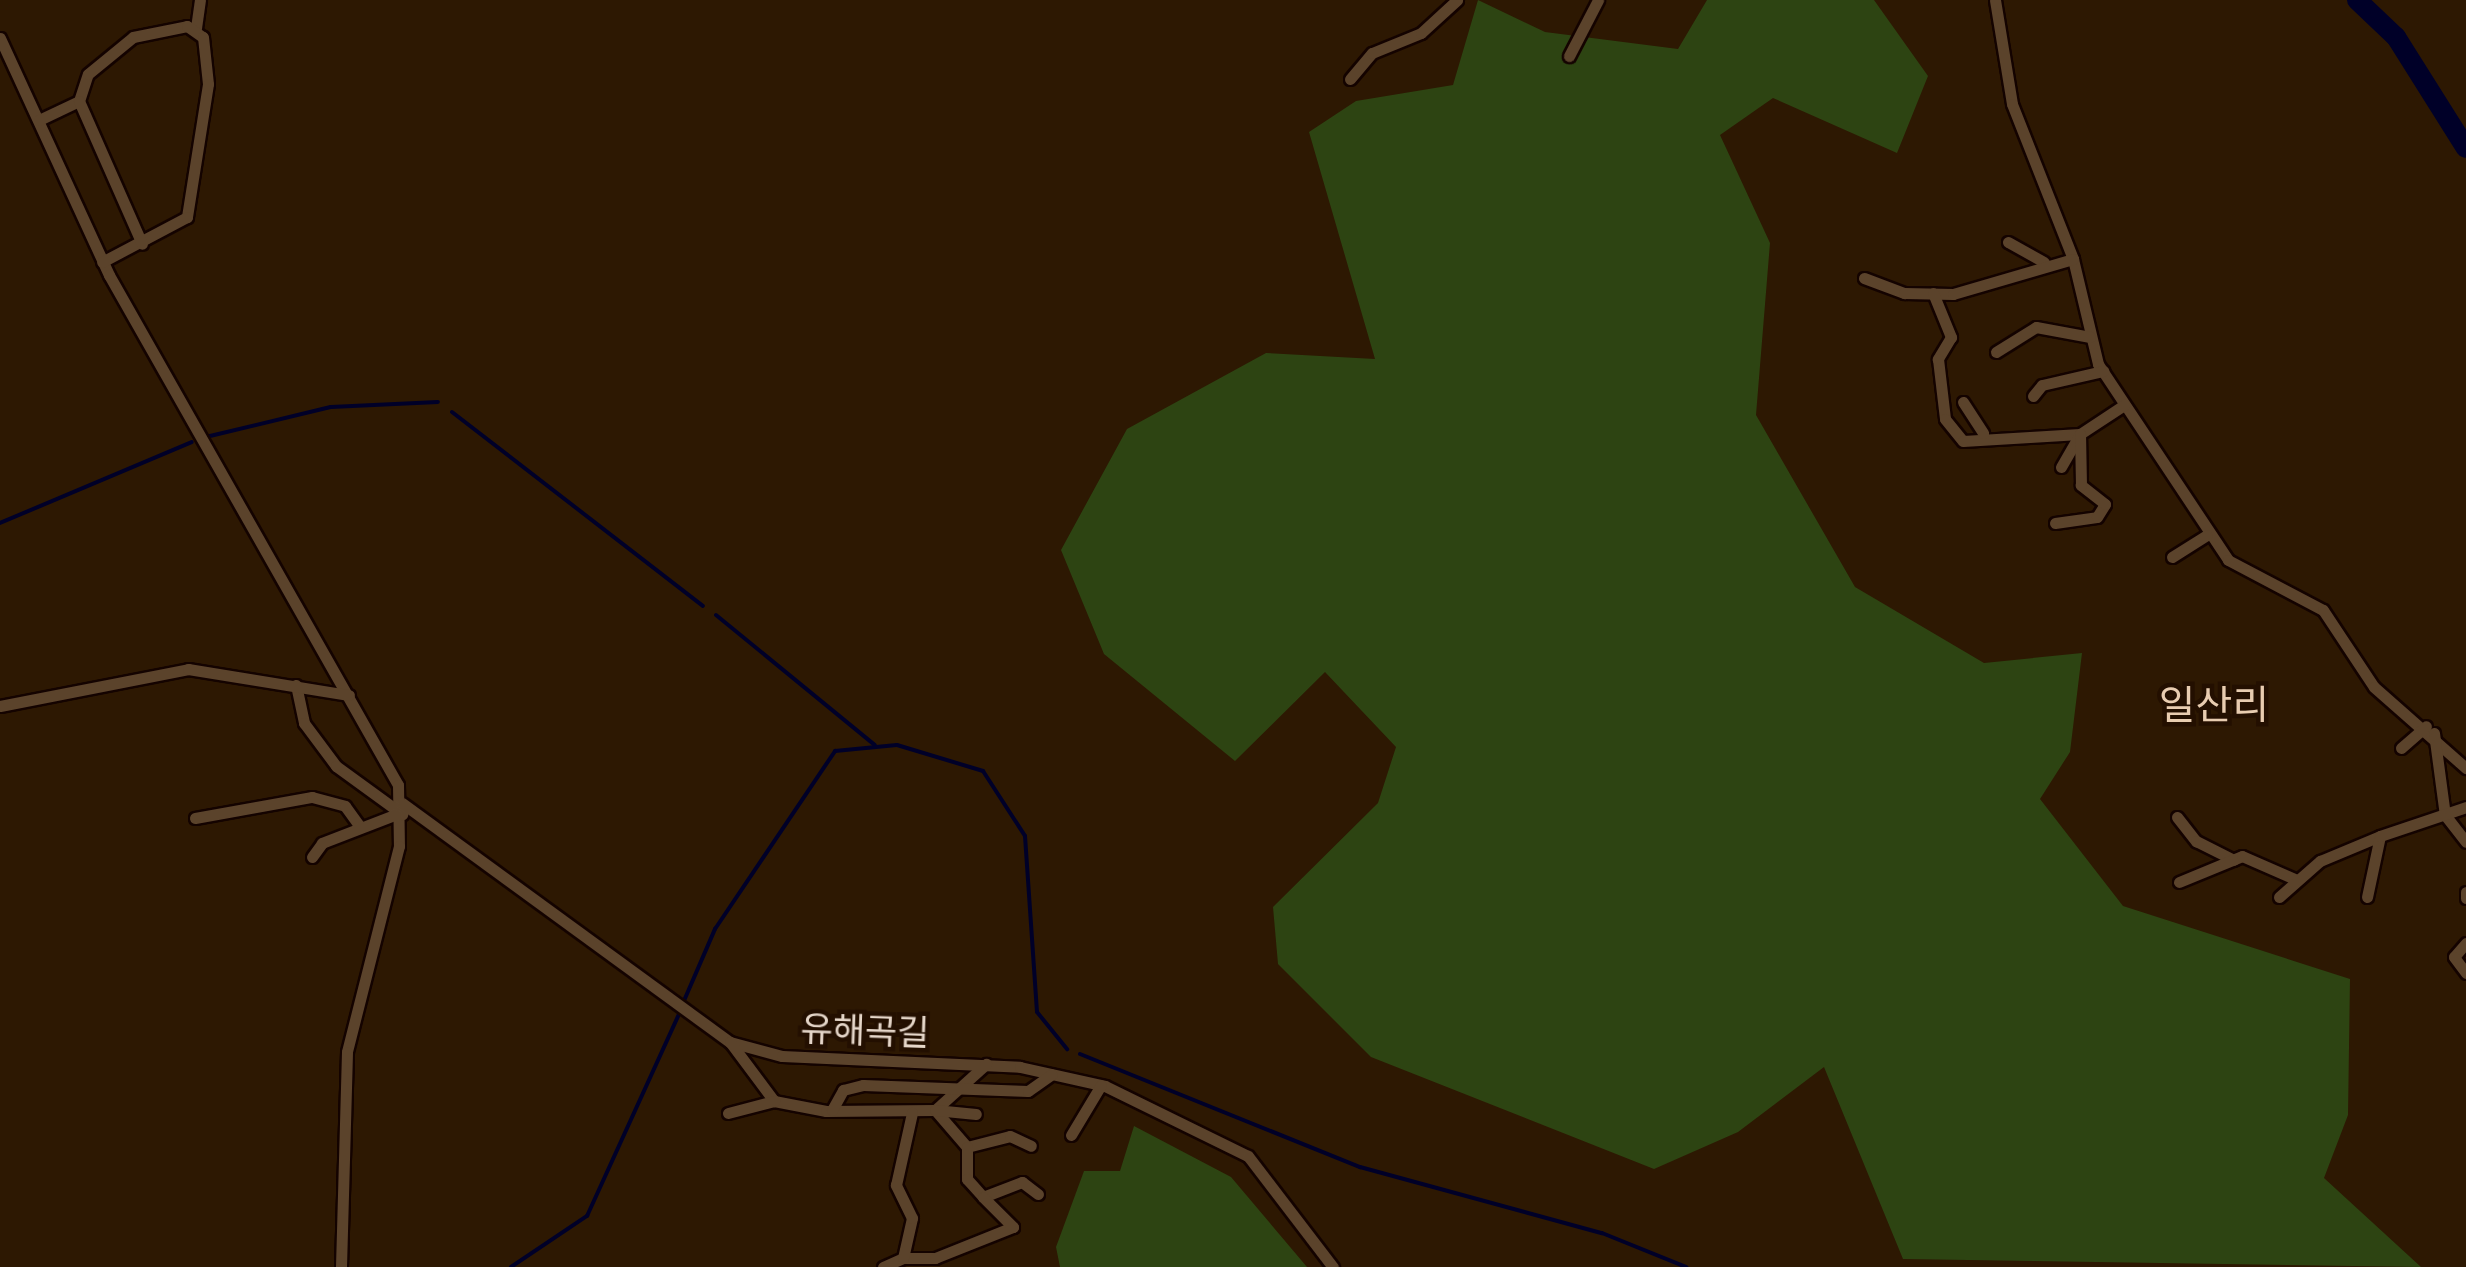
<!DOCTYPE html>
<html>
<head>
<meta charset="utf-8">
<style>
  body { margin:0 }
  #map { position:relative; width:2466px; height:1267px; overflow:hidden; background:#2d1802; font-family:Jost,"Noto Sans KR",sans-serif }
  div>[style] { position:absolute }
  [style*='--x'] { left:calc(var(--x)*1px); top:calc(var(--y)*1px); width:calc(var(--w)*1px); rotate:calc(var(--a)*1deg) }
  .green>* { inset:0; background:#2d4412 }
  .stream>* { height:4px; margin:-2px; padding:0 2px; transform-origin:2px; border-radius:2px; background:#000028 }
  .river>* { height:20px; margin:-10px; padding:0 10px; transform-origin:10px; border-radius:10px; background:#000028 }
  .roads { filter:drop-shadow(2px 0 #140300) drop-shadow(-2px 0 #140300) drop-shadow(0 2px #140300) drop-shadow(0 -2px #140300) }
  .street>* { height:11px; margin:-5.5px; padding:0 5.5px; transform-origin:5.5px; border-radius:5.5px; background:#5b432b }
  span { translate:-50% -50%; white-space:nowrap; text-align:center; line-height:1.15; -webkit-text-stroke:9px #230f00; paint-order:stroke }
  .street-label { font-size:35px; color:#e5d6c9 }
  .quarter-label { font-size:40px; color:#e8ccb0 }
</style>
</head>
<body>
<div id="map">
  <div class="green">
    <div style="clip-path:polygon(1478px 0,1545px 32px,1678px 49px,1707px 0,1874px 0,1928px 76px,1897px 153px,1773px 98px,1720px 135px,1770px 243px,1756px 415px,1855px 587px,1984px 663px,2082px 653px,2070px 752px,2040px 799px,2123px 906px,2350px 979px,2348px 1115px,2324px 1178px,2421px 1267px,1903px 1259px,1824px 1067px,1738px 1132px,1654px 1169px,1371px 1057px,1278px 964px,1273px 907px,1378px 803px,1396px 747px,1325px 672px,1235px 761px,1104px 654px,1061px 550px,1127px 429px,1266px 353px,1375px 359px,1309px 132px,1356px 101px,1453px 85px)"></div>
    <div style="clip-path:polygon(1134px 1126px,1231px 1177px,1307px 1267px,1060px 1267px,1056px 1247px,1084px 1171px,1120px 1171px)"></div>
  </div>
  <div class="stream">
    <div style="--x:452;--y:412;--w:317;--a:37.7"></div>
    <div style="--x:210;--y:436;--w:124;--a:-13.5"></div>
    <div style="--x:331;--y:407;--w:107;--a:-2.7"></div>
    <div style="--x:0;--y:523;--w:208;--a:-22.9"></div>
    <div style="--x:716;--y:615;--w:205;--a:39.3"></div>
    <div style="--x:683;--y:1003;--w:81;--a:-66.6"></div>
    <div style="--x:715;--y:929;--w:215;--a:-56"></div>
    <div style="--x:835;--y:751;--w:62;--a:-5.5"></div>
    <div style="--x:897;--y:745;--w:90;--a:16.8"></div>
    <div style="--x:983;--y:771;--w:77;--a:57.1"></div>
    <div style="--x:1025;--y:836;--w:176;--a:86.1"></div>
    <div style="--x:1037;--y:1012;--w:48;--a:51"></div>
    <div style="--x:1080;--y:1054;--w:302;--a:22"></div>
    <div style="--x:1360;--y:1167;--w:251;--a:15.3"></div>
    <div style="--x:1602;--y:1233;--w:91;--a:22"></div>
    <div style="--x:511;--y:1267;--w:92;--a:-33.9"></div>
    <div style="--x:587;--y:1216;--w:224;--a:-65.5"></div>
  </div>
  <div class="river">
    <div style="--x:2357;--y:0;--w:54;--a:43.5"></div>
    <div style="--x:2396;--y:37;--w:131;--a:57.8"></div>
  </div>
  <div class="roads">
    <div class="street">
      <div style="--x:1995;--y:0;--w:105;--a:80.7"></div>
      <div style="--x:2012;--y:104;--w:167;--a:68.5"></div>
      <div style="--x:2073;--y:259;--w:108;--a:76.6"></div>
      <div style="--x:2098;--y:364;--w:235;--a:56.4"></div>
      <div style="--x:2228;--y:560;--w:107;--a:27.8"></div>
      <div style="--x:2323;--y:610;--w:92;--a:56.5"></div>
      <div style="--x:2374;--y:687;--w:123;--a:41.4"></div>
      <div style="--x:196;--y:28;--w:28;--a:-82"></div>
      <div style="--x:0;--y:38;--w:261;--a:65.3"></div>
      <div style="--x:109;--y:275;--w:586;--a:60.46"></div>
      <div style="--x:398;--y:785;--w:61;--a:89.1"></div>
      <div style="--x:399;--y:846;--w:212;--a:104.2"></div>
      <div style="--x:347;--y:1052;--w:215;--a:91.6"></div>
      <div style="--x:1569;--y:56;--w:63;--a:-62.6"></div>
      <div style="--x:1350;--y:79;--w:34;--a:-50"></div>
      <div style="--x:1372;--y:53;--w:53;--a:-22.2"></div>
      <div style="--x:1421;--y:33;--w:49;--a:-42.5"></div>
      <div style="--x:79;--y:101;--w:28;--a:-72"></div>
      <div style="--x:88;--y:74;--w:58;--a:-39.4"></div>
      <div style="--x:133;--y:37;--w:55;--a:-11.5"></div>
      <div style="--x:187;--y:26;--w:19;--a:35"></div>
      <div style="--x:203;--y:37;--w:47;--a:83.9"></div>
      <div style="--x:208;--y:84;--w:135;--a:99"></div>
      <div style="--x:187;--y:217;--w:96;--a:152.1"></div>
      <div style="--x:39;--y:120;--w:44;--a:-25.4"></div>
      <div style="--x:79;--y:101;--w:156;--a:66.2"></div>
      <div style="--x:2008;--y:242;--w:41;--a:29.1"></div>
      <div style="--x:1864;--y:278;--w:43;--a:20.6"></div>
      <div style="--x:1904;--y:293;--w:49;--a:1.2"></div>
      <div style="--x:1953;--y:294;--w:125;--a:-16.3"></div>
      <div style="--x:1933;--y:293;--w:48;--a:67.8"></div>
      <div style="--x:1951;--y:337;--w:26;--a:121"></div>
      <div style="--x:1938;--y:359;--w:60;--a:83.3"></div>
      <div style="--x:1945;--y:419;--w:28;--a:51"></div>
      <div style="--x:1963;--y:441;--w:117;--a:-3.4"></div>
      <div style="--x:2080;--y:434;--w:53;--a:-33.4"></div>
      <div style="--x:1996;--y:352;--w:47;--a:-32"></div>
      <div style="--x:2036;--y:327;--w:55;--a:10.5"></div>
      <div style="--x:2033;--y:396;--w:14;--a:-51"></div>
      <div style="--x:2042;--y:385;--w:63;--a:-12.9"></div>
      <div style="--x:1963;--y:402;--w:37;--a:57"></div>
      <div style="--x:2061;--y:467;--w:38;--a:-60"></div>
      <div style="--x:2055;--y:523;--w:42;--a:-8.1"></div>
      <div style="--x:2097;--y:517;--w:15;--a:-58"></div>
      <div style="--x:2105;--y:504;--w:31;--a:-142"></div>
      <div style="--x:2081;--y:485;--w:51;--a:-91.1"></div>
      <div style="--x:2172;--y:557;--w:41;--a:-32.2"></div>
      <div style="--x:296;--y:685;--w:39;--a:78"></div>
      <div style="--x:304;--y:723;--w:54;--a:53.3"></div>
      <div style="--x:336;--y:766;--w:82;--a:36"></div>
      <div style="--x:0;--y:706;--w:192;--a:-11.1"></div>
      <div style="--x:188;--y:669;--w:163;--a:9.2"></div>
      <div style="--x:2434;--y:733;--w:83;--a:82.4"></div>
      <div style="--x:2445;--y:815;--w:34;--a:52"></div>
      <div style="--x:2401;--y:748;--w:33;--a:-41"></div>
      <div style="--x:402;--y:803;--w:406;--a:36.1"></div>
      <div style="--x:730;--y:1042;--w:54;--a:15.1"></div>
      <div style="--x:782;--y:1056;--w:238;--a:2.6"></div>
      <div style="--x:1020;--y:1067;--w:87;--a:12.6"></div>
      <div style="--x:1105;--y:1086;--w:159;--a:26.1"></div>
      <div style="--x:1248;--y:1156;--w:140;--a:52.6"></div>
      <div style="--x:2177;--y:817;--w:31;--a:52"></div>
      <div style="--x:2196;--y:841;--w:42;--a:26.6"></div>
      <div style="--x:195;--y:818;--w:119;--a:-10.2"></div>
      <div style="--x:312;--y:797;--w:34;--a:15"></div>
      <div style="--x:345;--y:806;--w:24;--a:54"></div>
      <div style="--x:312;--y:857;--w:17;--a:-54"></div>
      <div style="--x:322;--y:843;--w:80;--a:-21.1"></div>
      <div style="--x:2179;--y:882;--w:68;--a:-22.4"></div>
      <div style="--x:2242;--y:856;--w:60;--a:23.6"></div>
      <div style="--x:2466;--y:892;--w:6;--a:90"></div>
      <div style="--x:2279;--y:897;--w:55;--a:-41.3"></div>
      <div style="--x:2320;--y:861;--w:65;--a:-22.6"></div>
      <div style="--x:2367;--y:897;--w:62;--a:-78"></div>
      <div style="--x:2380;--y:836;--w:91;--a:-18.6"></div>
      <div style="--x:2466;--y:943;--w:18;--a:131"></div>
      <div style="--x:2454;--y:957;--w:20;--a:53"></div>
      <div style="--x:730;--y:1042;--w:74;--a:53.3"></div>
      <div style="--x:774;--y:1101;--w:53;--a:10.9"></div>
      <div style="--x:826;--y:1111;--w:109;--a:-0.5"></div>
      <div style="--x:935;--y:1110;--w:69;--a:-42"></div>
      <div style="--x:832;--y:1110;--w:23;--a:-61"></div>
      <div style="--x:843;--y:1090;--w:21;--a:-14"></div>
      <div style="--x:863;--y:1085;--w:165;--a:2.1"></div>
      <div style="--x:1028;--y:1091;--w:29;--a:-35"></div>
      <div style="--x:935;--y:1110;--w:49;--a:49.1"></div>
      <div style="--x:967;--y:1147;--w:44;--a:-14.3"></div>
      <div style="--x:1010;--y:1136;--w:23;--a:25"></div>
      <div style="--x:935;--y:1110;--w:41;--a:5.6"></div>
      <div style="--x:728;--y:1113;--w:48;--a:-14.6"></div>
      <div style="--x:1071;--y:1135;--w:58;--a:-59"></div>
      <div style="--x:967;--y:1147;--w:32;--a:90"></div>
      <div style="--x:967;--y:1179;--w:24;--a:48"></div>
      <div style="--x:983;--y:1197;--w:42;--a:-21"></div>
      <div style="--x:1022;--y:1182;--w:20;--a:37"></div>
      <div style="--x:903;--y:1258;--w:32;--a:0"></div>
      <div style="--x:935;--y:1258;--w:84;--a:-21.7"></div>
      <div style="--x:1013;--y:1227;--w:42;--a:-135"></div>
      <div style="--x:883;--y:1267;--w:22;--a:-24"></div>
      <div style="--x:903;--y:1258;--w:41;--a:-77.3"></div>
      <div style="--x:912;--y:1218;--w:37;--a:-116"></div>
      <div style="--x:896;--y:1185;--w:74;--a:-77.5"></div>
    </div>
  </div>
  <div class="street-label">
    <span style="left:865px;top:1031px;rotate:2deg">유해곡길</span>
  </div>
  <div class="quarter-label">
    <span style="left:2214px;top:705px">일산리</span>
  </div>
</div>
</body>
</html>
